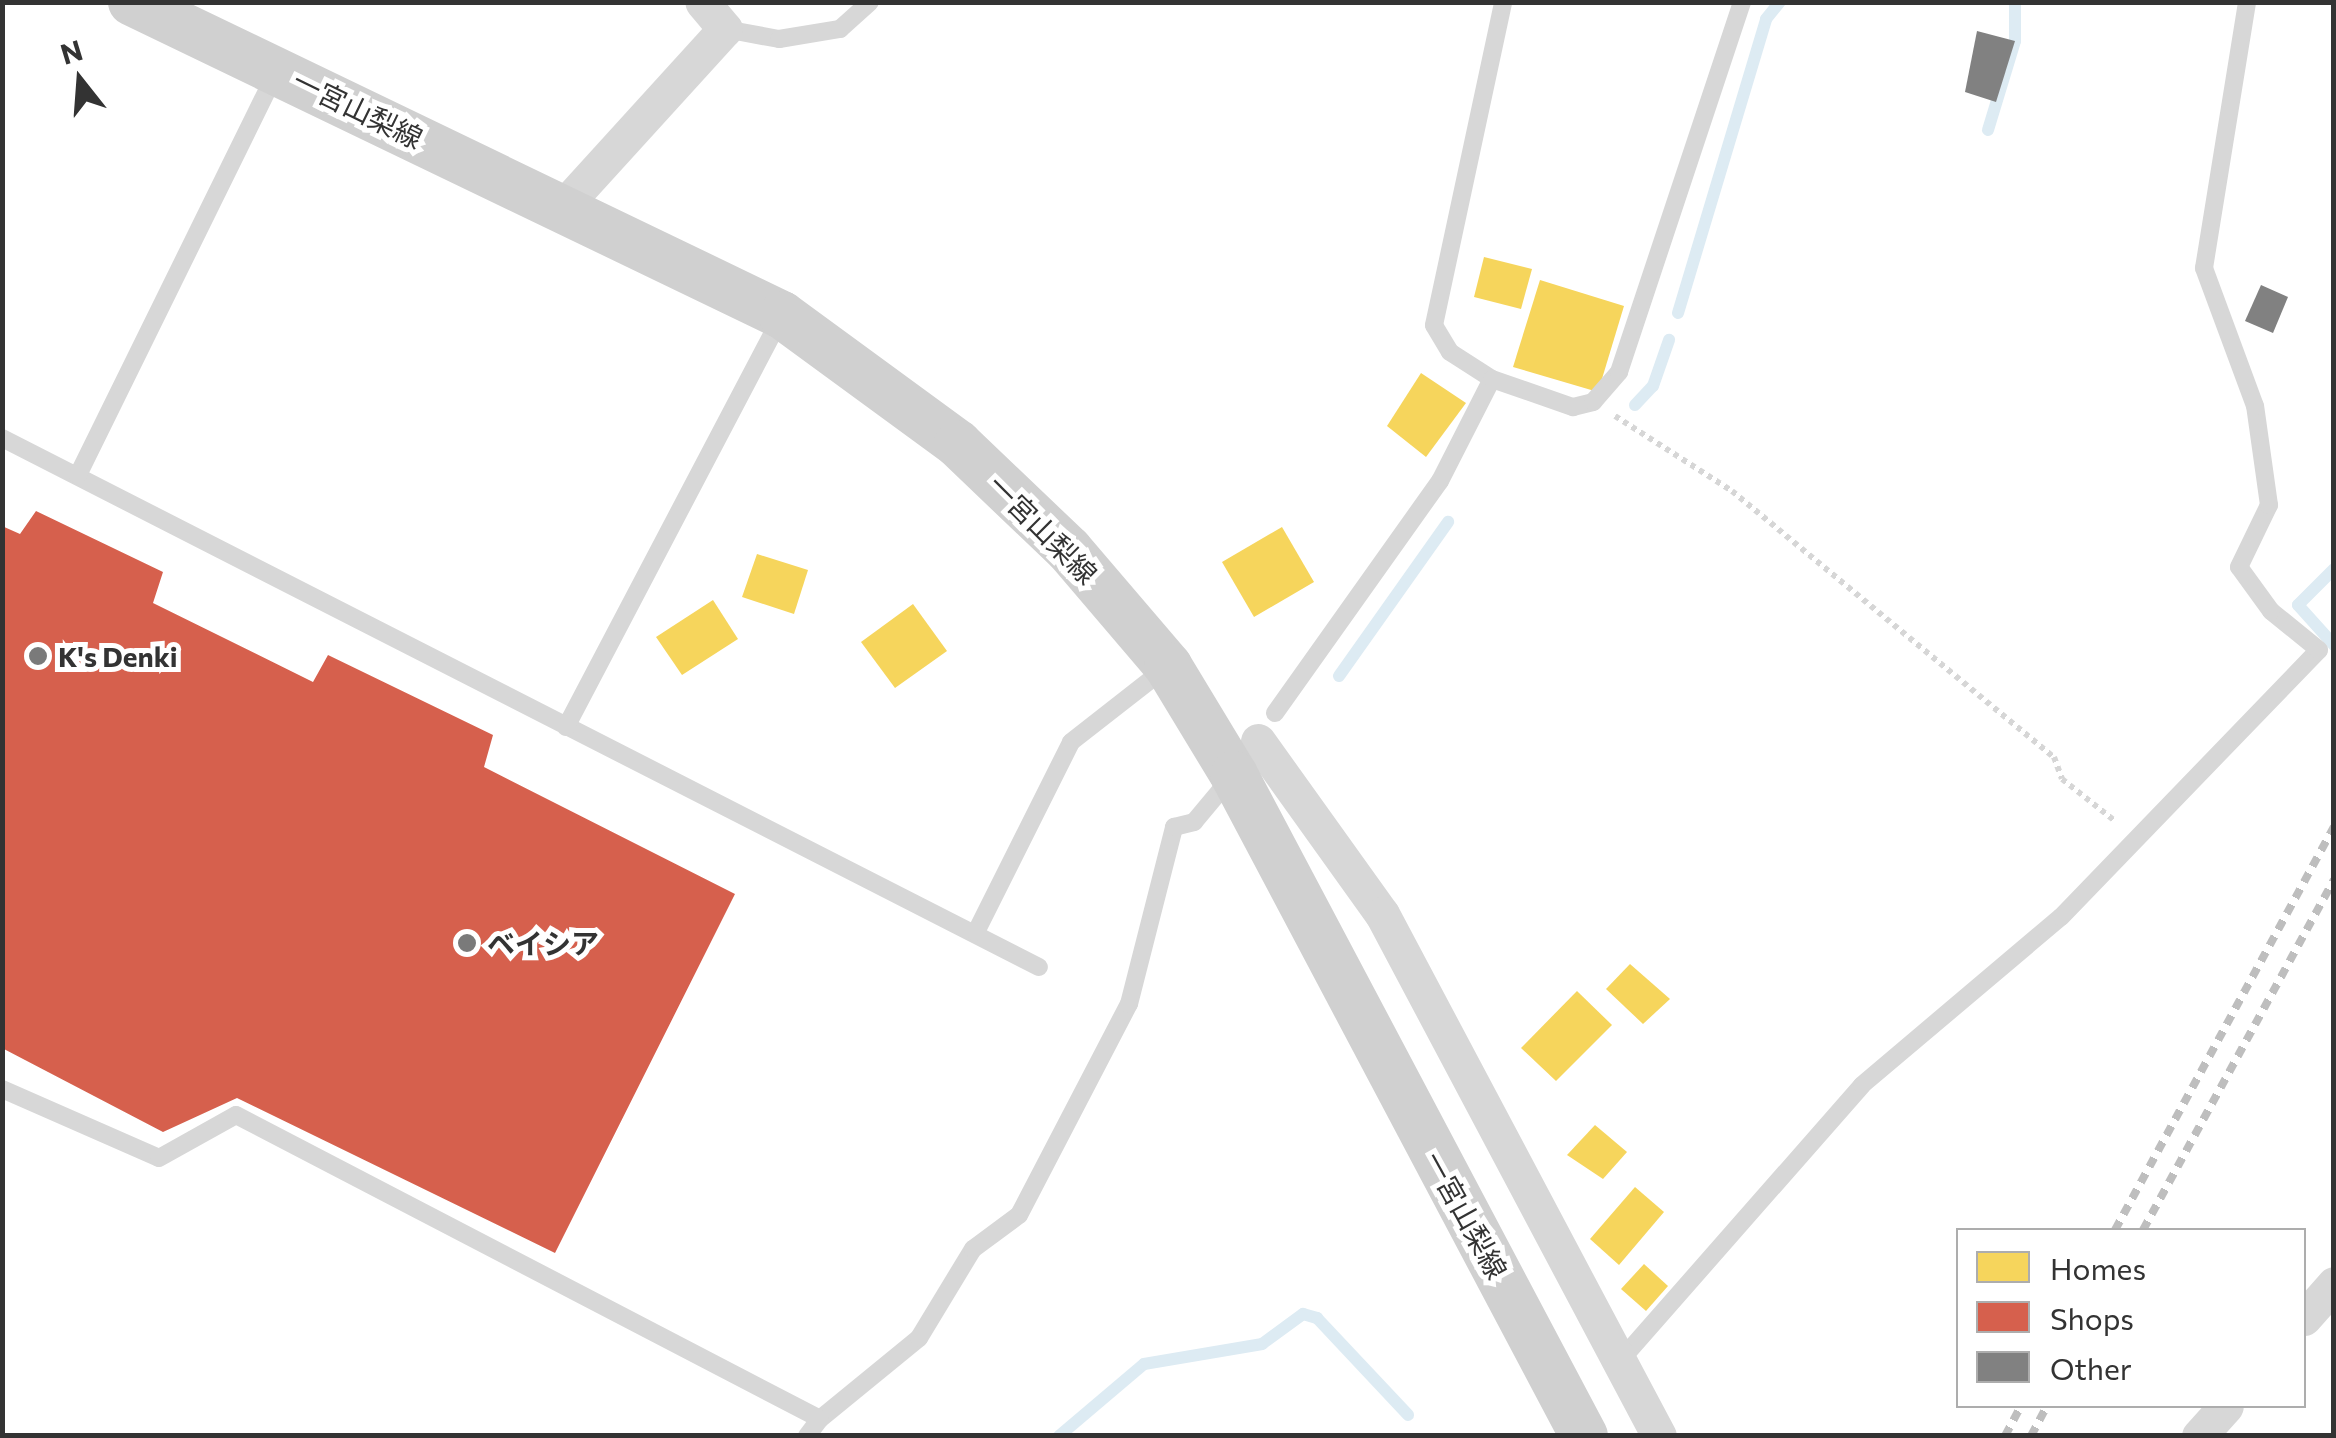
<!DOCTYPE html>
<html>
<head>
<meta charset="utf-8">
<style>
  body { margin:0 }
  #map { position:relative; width:2336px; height:1438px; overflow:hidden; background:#fff; font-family:Commissioner,"Noto Sans JP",sans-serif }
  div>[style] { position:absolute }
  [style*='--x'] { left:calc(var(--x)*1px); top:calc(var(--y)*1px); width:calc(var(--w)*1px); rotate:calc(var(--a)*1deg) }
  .homes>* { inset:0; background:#f6d55c }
  .shops>* { inset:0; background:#d6604d }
  .stream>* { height:12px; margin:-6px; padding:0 6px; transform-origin:6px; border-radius:6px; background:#ddebf3 }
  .building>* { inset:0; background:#818181 }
  .path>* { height:6px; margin-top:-3px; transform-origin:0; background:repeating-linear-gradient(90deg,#d6d6d6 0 5px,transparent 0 10px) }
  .service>* { height:18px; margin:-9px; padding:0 9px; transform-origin:9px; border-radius:9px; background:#d7d7d7 }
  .minor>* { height:35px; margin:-17.5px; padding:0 17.5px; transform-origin:17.5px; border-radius:17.5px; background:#d7d7d7 }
  .secondary>* { height:48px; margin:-24px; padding:0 24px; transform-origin:24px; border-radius:24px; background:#d0d0d0 }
  .rail>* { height:8px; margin-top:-4px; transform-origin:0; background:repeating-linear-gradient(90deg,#bebebe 0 10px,transparent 0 18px) }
  .dots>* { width:28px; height:28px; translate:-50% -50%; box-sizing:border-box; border:5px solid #fff; border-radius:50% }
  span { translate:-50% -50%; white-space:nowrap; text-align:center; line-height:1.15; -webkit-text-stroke:10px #fff; paint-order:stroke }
  .street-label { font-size:28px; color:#333 }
  .poi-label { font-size:28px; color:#333; font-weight:700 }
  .left { translate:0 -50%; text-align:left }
  .frame { position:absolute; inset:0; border:5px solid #333; pointer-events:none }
  .legend { position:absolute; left:1956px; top:1228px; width:350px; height:180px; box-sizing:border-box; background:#fff; border:2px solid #adadad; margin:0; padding:12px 18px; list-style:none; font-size:30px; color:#333 }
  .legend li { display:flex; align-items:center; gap:20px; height:50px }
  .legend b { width:50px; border:2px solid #adadad }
  .north { position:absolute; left:30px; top:30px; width:100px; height:100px; -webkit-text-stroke:8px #fff; paint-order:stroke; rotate:343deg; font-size:28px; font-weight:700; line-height:40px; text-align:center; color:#333 }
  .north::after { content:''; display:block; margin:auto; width:35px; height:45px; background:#333; clip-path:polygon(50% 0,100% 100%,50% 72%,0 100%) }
</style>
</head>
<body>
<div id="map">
  <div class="homes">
    <div style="clip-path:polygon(1484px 257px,1532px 269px,1521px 309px,1474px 297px)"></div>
    <div style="clip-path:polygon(1540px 280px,1624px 306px,1598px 392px,1513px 367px)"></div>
    <div style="clip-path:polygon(1421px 373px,1466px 403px,1426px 457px,1387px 426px)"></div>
    <div style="clip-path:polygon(1282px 527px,1314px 582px,1254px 617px,1222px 562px)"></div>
    <div style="clip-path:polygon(757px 554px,808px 570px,794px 614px,742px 597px)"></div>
    <div style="clip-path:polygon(713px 600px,738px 639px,682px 675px,656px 637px)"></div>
    <div style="clip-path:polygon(913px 604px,947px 651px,895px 688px,861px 642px)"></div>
    <div style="clip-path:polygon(1630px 964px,1670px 999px,1643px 1024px,1606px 989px)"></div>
    <div style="clip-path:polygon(1577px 991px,1612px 1025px,1556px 1081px,1521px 1048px)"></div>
    <div style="clip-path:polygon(1595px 1125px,1627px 1152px,1603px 1179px,1567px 1155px)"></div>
    <div style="clip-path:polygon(1635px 1187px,1664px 1212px,1619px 1265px,1590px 1239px)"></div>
    <div style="clip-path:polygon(1644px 1264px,1668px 1286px,1646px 1311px,1621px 1289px)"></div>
  </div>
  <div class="shops">
    <div style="clip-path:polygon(36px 511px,163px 572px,153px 603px,313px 682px,328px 655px,493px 735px,484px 767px,735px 894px,555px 1253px,237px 1098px,163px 1132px,2px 1048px,2px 526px,20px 534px)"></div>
  </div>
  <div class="stream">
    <div style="--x:1988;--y:130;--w:93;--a:-73.1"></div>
    <div style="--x:2015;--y:41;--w:39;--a:-90"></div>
    <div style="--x:1678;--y:313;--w:307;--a:-73.3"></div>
    <div style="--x:1766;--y:19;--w:22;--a:-51"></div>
    <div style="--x:1635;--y:405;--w:26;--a:-47"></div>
    <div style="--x:1653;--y:386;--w:49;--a:-70.8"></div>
    <div style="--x:2334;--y:569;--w:51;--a:135"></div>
    <div style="--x:2298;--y:605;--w:54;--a:48"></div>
    <div style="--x:1339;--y:676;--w:189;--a:-54.7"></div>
    <div style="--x:1059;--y:1436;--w:111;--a:-40.3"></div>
    <div style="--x:1144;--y:1364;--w:120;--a:-9.6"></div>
    <div style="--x:1262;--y:1344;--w:51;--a:-36.2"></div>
    <div style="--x:1303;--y:1314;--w:15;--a:16"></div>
    <div style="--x:1317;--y:1318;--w:133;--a:46.8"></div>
  </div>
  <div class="building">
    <div style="clip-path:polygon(1977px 31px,2015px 41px,1996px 102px,1965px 92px)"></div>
    <div style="clip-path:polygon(2261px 285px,2288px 297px,2273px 333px,2245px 321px)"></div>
  </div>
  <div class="path">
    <div style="--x:1615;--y:416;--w:139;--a:32.7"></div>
    <div style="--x:1732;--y:491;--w:418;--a:39.6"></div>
    <div style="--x:2054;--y:757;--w:23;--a:70"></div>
    <div style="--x:2062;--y:779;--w:68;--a:38.4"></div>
  </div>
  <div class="service">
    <div style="--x:725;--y:29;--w:55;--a:10.5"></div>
    <div style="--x:779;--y:39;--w:62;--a:-9.3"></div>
    <div style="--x:840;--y:29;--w:40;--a:-42"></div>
    <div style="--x:1492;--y:379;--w:50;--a:-147.3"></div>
    <div style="--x:1450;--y:352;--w:31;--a:-121"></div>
    <div style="--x:1434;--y:325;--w:330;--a:-77.9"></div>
    <div style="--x:2;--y:438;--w:1164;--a:27.03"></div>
    <div style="--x:78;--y:475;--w:449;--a:-63.8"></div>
    <div style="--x:1275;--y:713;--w:285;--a:-54.6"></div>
    <div style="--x:1440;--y:481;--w:114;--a:-63"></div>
    <div style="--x:1492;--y:379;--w:86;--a:19.1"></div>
    <div style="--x:1573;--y:407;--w:21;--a:-14"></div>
    <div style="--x:1593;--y:402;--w:40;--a:-49"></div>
    <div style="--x:1619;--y:372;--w:390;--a:-71.6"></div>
    <div style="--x:566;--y:727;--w:465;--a:-62.3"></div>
    <div style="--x:976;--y:932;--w:212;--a:-63.4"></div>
    <div style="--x:1071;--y:742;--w:122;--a:-38"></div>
    <div style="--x:2;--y:1089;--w:171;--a:23.7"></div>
    <div style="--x:159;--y:1158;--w:88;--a:-29.2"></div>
    <div style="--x:236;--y:1115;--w:658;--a:27.5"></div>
    <div style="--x:820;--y:1419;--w:128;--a:-39.3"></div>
    <div style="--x:919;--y:1338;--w:104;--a:-58.8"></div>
    <div style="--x:973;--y:1249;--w:57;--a:-36.5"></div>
    <div style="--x:1019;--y:1215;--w:238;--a:-62.5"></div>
    <div style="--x:1129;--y:1004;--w:183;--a:-75.7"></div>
    <div style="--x:1174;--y:827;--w:21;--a:-14"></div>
    <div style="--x:1194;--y:822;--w:56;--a:-50.1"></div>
    <div style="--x:1619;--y:1362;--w:368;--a:-48.7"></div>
    <div style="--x:1862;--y:1085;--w:260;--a:-40.2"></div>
    <div style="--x:2061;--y:917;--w:371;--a:-46"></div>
    <div style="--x:2319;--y:650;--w:62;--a:-140.9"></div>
    <div style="--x:2271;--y:611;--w:54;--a:-126"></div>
    <div style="--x:2239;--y:567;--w:69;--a:-64.2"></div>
    <div style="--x:2269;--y:505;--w:100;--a:-98"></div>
    <div style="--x:2255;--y:406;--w:147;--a:-110.3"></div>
    <div style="--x:2204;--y:268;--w:269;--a:-80.8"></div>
    <div style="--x:807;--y:1436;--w:21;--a:-53"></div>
  </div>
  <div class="minor">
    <div style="--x:562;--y:208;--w:242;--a:-47.7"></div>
    <div style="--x:725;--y:29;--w:35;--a:-130"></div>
    <div style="--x:1258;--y:741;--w:213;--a:54.4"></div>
    <div style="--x:1382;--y:914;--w:591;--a:62.05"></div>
    <div style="--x:2304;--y:1318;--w:45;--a:-48.6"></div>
    <div style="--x:2199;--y:1436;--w:40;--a:-48"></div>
  </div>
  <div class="secondary">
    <div style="--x:132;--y:2;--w:721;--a:25.71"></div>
    <div style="--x:782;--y:315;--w:218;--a:36.2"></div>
    <div style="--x:958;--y:444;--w:153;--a:43.7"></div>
    <div style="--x:1069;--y:550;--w:153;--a:49.5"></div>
    <div style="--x:1168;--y:666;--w:127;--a:58.8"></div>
    <div style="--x:1234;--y:775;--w:748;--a:62.1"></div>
  </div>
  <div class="rail">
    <div style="--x:2115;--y:1230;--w:459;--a:-61.5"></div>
    <div style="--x:2143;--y:1230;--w:399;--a:-61.4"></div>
    <div style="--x:2005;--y:1436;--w:34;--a:-62"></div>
    <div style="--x:2031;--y:1436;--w:34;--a:-62"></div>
  </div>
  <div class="dots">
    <div style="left:38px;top:656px;background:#7a7a7a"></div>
    <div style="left:467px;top:943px;background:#7a7a7a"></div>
  </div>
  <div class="street-label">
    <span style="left:358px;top:109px;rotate:26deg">一宮山梨線</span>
    <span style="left:1043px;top:529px;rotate:45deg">一宮山梨線</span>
    <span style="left:1466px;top:1215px;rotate:61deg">一宮山梨線</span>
  </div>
  <div class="poi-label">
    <span class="left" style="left:58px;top:656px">K's Denki</span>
    <span class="left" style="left:487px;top:943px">ベイシア</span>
  </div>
  <div class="frame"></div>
  <ul class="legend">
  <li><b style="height:28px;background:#f6d55c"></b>Homes</li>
  <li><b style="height:28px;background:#d6604d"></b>Shops</li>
  <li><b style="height:28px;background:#818181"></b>Other</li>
  </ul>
  <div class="north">N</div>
</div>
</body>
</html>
